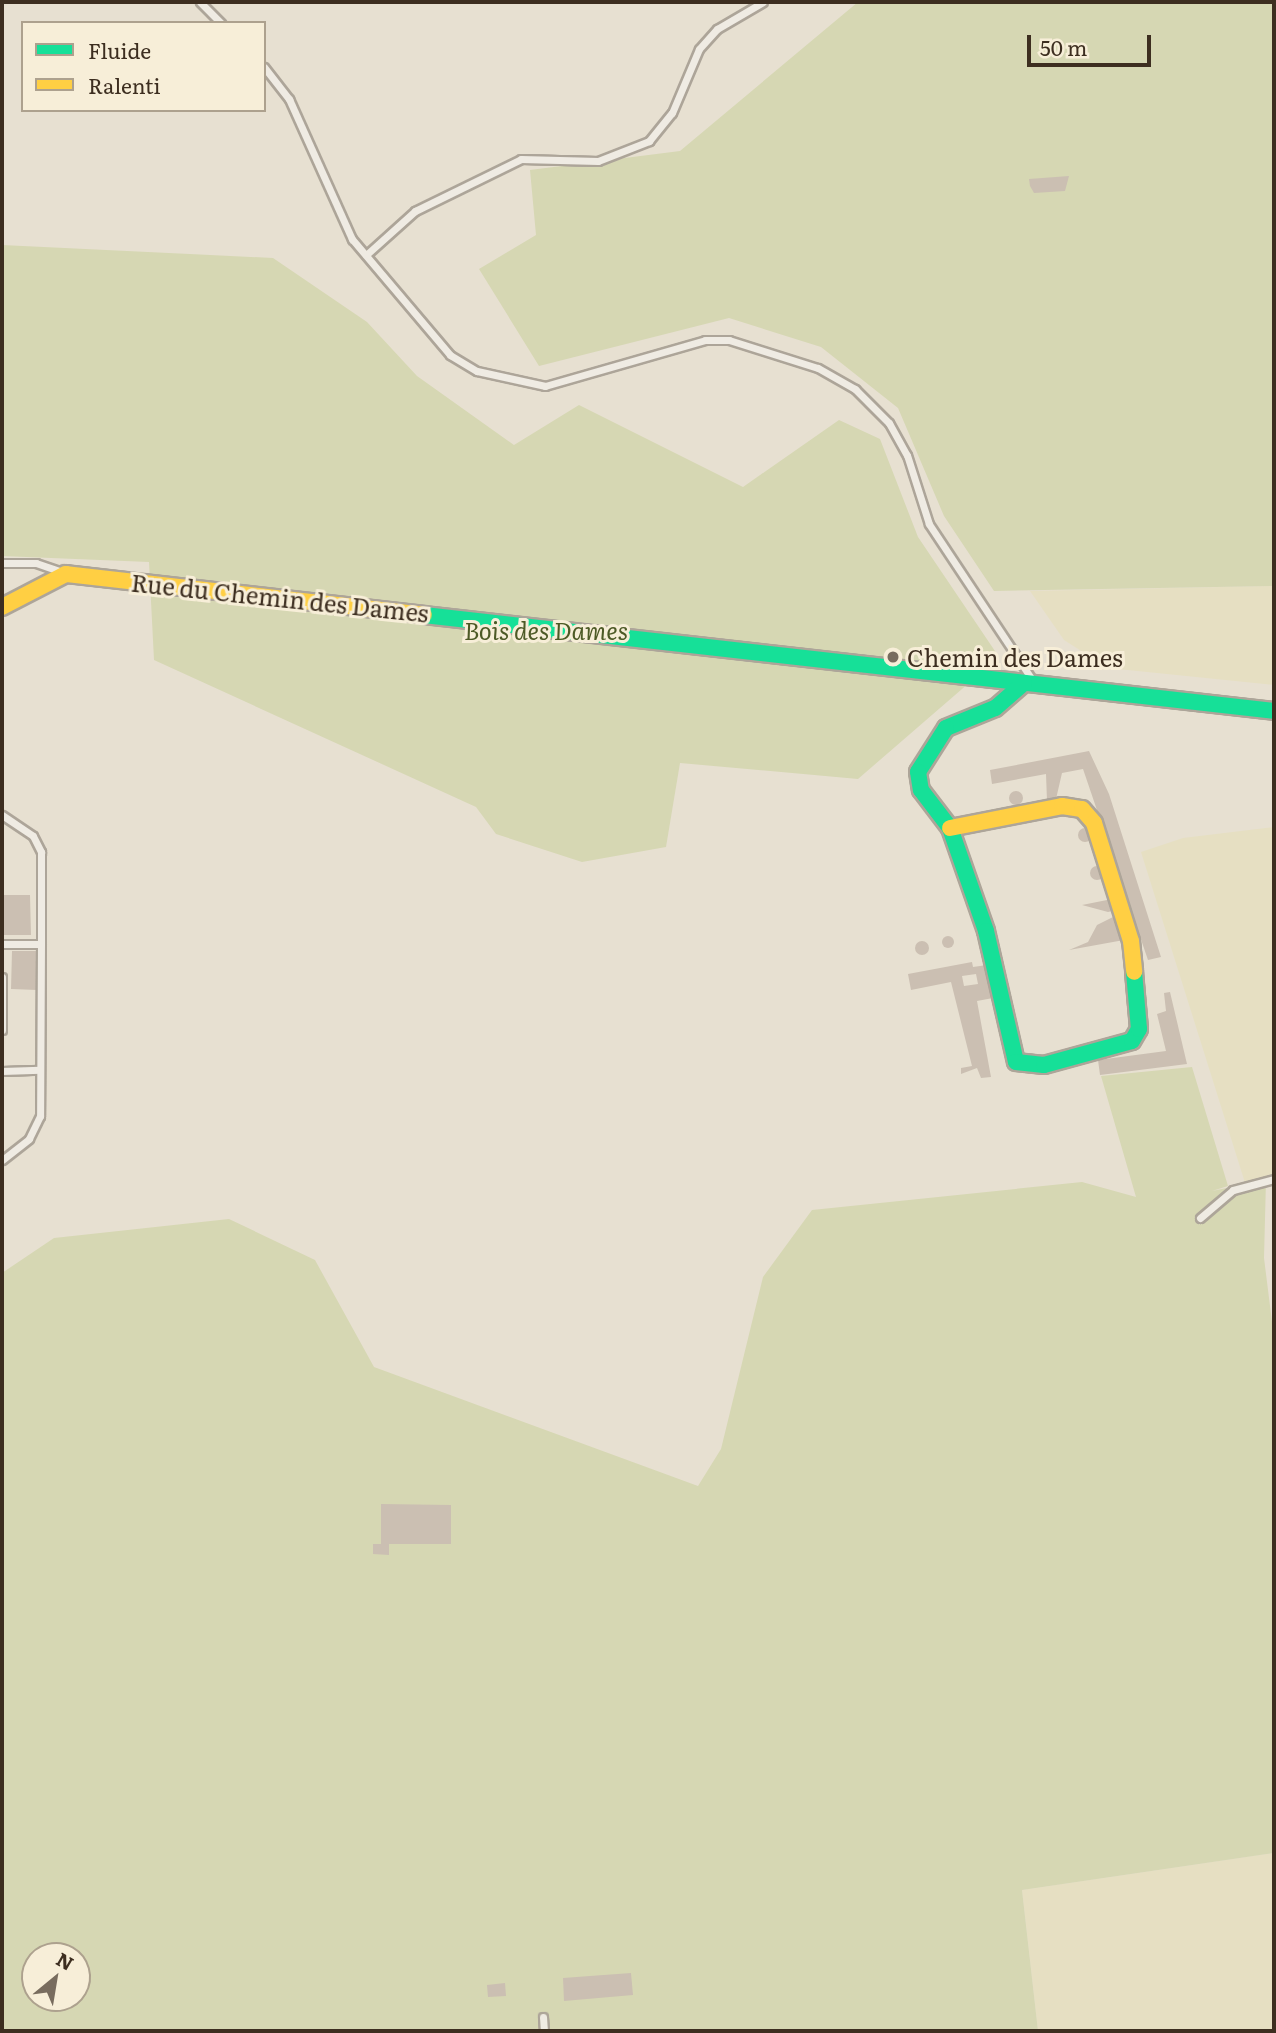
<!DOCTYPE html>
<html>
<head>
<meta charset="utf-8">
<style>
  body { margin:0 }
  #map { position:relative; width:1276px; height:2033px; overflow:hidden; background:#e7e0d1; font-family:Literata,serif }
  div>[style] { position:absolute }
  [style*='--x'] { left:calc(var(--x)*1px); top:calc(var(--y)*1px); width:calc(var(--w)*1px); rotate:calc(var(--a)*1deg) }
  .farmland>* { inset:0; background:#e6dfc2 }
  .green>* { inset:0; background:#d6d7b3 }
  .building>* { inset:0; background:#cbbfb2 }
  .round { border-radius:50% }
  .roads { filter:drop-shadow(2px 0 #ada599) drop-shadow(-2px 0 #ada599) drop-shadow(0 2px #ada599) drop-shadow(0 -2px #ada599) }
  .lane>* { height:7px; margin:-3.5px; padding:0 3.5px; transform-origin:3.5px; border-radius:3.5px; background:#efebe3 }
  .fast>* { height:16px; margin:-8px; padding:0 8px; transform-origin:8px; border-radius:8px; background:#16e098 }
  .slow>* { height:16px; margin:-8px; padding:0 8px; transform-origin:8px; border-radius:8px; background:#ffcf43 }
  .dots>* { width:19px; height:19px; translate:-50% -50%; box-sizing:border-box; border:4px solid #f7eed8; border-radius:50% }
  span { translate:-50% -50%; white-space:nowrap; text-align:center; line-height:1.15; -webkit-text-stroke:6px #f7eed8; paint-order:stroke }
  .street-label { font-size:24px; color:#3d2e20 }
  .park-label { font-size:24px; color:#4d5a26; font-style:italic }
  .poi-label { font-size:24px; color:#3d2e20 }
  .left { translate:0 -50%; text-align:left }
  .frame { position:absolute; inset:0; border:4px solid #3d2e20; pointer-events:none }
  .legend { position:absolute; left:21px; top:21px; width:245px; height:91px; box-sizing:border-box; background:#f7eed8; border:2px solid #ada18e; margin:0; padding:9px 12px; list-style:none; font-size:21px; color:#3d2e20 }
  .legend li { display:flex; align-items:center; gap:14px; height:35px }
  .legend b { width:35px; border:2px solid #ada18e }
  .north { position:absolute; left:21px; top:1942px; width:70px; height:70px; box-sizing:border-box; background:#f7eed8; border:2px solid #ada18e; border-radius:50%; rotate:30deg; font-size:19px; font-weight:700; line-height:28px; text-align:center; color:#3d2e20 }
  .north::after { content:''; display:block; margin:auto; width:24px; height:32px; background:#786c5e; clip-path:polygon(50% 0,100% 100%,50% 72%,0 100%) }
  .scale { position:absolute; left:1027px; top:35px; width:124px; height:32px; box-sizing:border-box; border:4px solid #3d2e20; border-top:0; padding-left:9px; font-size:21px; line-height:24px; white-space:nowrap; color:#3d2e20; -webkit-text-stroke:5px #f7eed8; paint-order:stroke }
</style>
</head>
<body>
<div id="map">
  <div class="farmland">
    <div style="clip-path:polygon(1274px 586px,1274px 685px,1108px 668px,1064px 640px,1030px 591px)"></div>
    <div style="clip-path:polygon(1274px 827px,1274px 1179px,1246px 1186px,1141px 852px,1183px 838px)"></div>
    <div style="clip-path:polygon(1274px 1853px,1274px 2031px,1038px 2031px,1022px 1890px)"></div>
  </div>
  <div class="green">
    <div style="clip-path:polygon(858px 2px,1274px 2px,1274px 586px,994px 591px,944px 516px,898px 408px,821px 347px,729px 318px,539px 366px,479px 269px,536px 235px,530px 170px,680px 151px)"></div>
    <div style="clip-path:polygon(2px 245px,273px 258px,367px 322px,417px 376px,514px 445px,579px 405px,743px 487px,839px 420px,880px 439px,918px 537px,999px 657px,858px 779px,680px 763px,666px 847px,582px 862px,496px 834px,476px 807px,154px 660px,149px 562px,2px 556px)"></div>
    <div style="clip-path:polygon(evenodd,1192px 1067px,1228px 1186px,1212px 1191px,1266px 1180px,1264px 1258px,1274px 1338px,1274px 1853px,1022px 1890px,1038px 2031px,2px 2031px,2px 1273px,54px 1238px,229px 1219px,315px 1260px,374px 1367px,698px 1486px,721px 1449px,763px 1277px,812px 1210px,1082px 1182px,1136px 1197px,1101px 1076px,1192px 1067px,35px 1956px,77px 1956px,77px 1998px,35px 1998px,35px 1956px)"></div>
  </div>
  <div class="building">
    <div style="clip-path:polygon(1069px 176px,1065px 191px,1034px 193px,1030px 186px,1029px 179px)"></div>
    <div style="clip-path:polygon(1089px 751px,1109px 794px,1161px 957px,1148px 960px,1083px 769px,1062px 773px,1056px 799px,1047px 801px,1046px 774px,992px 784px,990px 770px)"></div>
    <div class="round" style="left:1009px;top:791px;width:14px;height:14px"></div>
    <div class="round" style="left:1078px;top:828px;width:14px;height:14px"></div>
    <div class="round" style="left:1090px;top:866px;width:14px;height:14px"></div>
    <div style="clip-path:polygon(2px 895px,30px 895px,31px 935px,2px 935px)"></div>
    <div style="clip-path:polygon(1112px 899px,1116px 910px,1108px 912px,1082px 905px)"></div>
    <div style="clip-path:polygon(1117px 915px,1124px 940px,1069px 950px,1088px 942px,1097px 925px)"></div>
    <div class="round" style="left:942px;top:936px;width:12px;height:12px"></div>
    <div class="round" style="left:915px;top:941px;width:14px;height:14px"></div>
    <div style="clip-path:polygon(12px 951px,38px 951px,37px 990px,11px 989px)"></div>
    <div style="clip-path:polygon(evenodd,972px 962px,973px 967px,987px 965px,993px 998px,977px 1001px,991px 1077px,981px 1078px,977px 1068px,961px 1074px,961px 1068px,972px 1066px,951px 982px,911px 990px,908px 974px,972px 962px,976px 974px,978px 984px,964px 986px,962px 976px,976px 974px)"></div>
    <div style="clip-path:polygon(1170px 992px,1187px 1064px,1100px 1075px,1098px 1060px,1166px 1051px,1157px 1014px,1166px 1011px,1164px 993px)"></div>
    <div style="clip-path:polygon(381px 1504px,451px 1505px,451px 1544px,389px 1544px,389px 1555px,373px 1554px,373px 1544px,381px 1544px)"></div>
    <div style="clip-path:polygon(631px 1973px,633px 1995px,564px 2001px,563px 1978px)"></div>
    <div style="clip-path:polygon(505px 1983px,506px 1996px,488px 1997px,487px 1985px)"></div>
  </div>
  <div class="roads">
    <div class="lane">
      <div style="--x:200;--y:2;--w:30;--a:45"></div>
      <div style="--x:264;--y:67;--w:41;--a:52"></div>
      <div style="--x:289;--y:99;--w:154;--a:65.8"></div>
      <div style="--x:352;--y:239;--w:152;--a:49.8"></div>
      <div style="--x:450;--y:355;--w:31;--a:31"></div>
      <div style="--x:477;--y:371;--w:70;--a:12.4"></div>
      <div style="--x:545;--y:386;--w:166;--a:-16"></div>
      <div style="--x:705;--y:340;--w:24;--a:0"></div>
      <div style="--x:729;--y:340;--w:93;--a:17.5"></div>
      <div style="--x:818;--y:368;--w:43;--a:29.6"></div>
      <div style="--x:855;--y:389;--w:48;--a:45"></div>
      <div style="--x:889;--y:423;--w:37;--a:61"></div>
      <div style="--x:907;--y:455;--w:72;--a:72.3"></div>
      <div style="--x:929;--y:524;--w:188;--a:56.5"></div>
      <div style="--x:366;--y:255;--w:66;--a:-41.9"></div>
      <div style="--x:415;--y:211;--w:118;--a:-26.1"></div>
      <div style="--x:521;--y:159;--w:77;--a:1.5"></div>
      <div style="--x:598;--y:161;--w:55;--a:-21.4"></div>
      <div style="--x:649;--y:141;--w:36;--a:-51"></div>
      <div style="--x:672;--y:113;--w:69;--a:-67.1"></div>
      <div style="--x:699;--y:49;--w:27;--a:-48"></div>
      <div style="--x:717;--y:29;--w:53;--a:-30.4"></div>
      <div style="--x:2;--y:563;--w:34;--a:0"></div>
      <div style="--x:36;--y:563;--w:28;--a:19"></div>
      <div style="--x:2;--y:815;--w:37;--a:34"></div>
      <div style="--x:33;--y:836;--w:18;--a:63"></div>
      <div style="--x:41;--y:852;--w:92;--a:90"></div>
      <div style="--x:41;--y:944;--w:172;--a:90.3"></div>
      <div style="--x:40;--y:1116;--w:25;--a:116"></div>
      <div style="--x:29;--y:1139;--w:34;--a:142"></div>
      <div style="--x:2;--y:944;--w:39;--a:0"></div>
      <div style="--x:2;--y:977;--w:53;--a:90"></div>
      <div style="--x:2;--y:1071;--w:38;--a:-2"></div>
      <div style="--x:1200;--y:1218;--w:43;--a:-40.3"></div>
      <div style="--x:1233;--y:1190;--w:42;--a:-15"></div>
      <div style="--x:543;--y:2017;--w:14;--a:86"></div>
    </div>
    <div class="fast">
      <div style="--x:424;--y:615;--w:855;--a:6.44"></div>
      <div style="--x:1024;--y:683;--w:38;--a:139"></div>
      <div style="--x:995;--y:708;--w:53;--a:157.8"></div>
      <div style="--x:946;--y:728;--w:52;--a:122.5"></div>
      <div style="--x:918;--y:772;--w:18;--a:81"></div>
      <div style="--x:921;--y:790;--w:48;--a:52.7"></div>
      <div style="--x:950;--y:828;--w:109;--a:70.7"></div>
      <div style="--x:986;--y:931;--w:134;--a:77.1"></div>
      <div style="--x:1016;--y:1062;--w:28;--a:6"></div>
      <div style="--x:1044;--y:1065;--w:91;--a:-15.3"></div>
      <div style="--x:1132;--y:1041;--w:14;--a:-60"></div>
      <div style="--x:1139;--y:1029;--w:57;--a:-95"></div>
    </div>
    <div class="slow">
      <div style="--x:2;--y:607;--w:72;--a:-27.3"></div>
      <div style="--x:66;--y:574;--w:360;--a:6.5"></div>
      <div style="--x:950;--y:828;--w:114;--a:-11.1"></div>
      <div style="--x:1062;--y:806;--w:20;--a:9"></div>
      <div style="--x:1082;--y:809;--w:18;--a:49"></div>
      <div style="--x:1094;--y:823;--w:124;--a:72.6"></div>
      <div style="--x:1131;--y:941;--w:31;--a:84"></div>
    </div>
  </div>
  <div class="dots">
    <div style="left:893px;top:657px;background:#786c5e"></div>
  </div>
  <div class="street-label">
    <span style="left:280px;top:597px;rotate:6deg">Rue du Chemin des Dames</span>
  </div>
  <div class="park-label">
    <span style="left:546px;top:630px">Bois des Dames</span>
  </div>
  <div class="poi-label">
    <span class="left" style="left:907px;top:657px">Chemin des Dames</span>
  </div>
  <div class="frame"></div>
  <ul class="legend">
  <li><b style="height:9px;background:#16e098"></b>Fluide</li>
  <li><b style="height:9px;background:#ffcf43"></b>Ralenti</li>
  </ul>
  <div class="north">N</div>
  <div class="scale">50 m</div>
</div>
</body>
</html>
